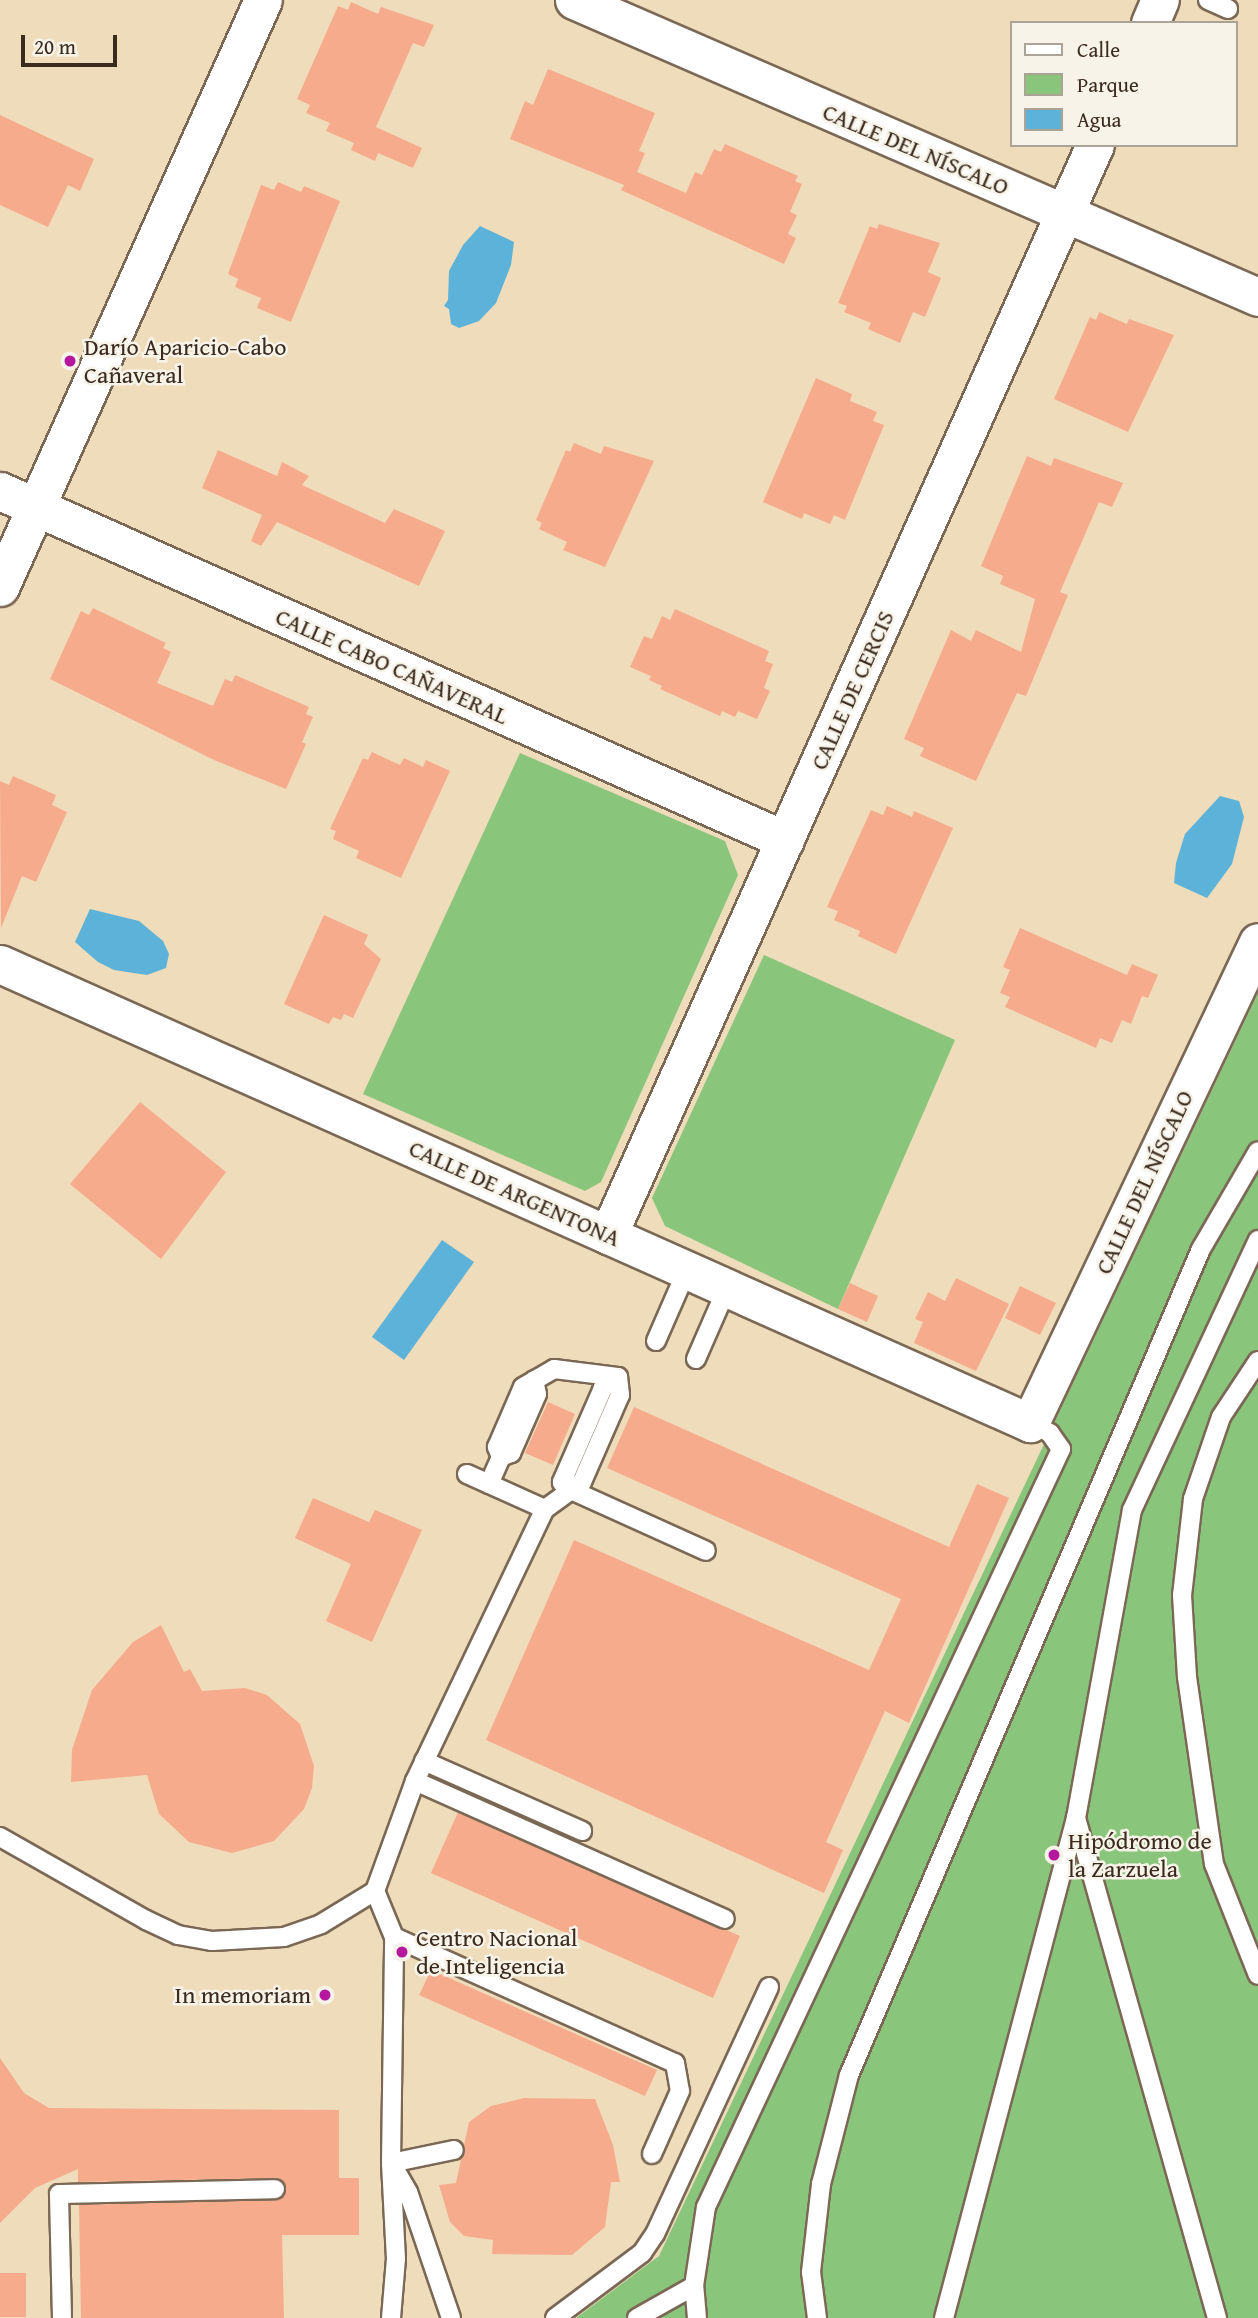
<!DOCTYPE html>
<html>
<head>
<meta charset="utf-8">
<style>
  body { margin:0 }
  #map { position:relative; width:1258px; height:2318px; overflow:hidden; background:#eedcba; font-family:"Gentium Book Plus",serif }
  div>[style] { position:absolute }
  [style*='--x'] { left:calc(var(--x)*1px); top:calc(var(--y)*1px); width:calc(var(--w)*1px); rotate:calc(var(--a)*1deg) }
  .green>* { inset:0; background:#89c57b }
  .water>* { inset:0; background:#5db2d9 }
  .building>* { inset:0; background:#f7ab8d }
  .roads { filter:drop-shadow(2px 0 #7a6855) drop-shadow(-2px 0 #7a6855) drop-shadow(0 2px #7a6855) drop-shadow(0 -2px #7a6855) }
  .service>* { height:18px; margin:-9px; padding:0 9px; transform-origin:9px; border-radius:9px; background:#fff }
  .minor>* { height:37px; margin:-18.5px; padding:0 18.5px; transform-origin:18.5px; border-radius:18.5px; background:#fff }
  .dots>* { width:19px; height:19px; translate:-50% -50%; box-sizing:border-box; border:4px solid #f7f3e8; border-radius:50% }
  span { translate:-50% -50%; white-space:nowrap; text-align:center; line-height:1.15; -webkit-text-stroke:5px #f7f3e8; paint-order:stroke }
  .street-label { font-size:24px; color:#3b2a1e }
  .poi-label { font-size:24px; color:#3b2a1e }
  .left { translate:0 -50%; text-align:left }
  .right { translate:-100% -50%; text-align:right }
  .legend { position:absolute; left:1010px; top:21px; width:228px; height:126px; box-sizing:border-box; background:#f7f3e8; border:2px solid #aca397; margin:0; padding:9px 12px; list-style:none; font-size:21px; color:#3b2a1e }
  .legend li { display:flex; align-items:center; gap:14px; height:35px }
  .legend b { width:35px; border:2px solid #aca397 }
  .scale { position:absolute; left:21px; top:35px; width:96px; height:32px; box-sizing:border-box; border:4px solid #3b2a1e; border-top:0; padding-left:9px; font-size:21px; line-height:24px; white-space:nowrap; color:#3b2a1e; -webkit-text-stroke:5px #f7f3e8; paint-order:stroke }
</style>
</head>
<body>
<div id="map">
  <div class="green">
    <div style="clip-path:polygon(520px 753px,725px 841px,738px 875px,601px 1182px,585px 1191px,363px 1094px)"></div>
    <div style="clip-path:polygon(764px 955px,955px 1040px,838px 1309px,665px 1226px,652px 1198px)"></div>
    <div style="clip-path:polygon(1258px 993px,1258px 2318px,576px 2318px,659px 2256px)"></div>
  </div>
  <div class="water">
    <div style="clip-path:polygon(480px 226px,514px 242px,511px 265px,496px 303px,479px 321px,459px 328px,451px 324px,449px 309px,444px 306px,448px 300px,449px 271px,463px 245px)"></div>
    <div style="clip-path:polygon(1220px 796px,1239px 801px,1244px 817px,1232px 864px,1207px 898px,1174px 883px,1176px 863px,1185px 834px)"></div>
    <div style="clip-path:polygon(90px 909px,139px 921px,163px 941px,169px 954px,166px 968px,147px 975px,114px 970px,98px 962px,75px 942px)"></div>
    <div style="clip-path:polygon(442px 1240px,474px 1262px,404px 1360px,372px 1337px)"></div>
  </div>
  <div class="building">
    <div style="clip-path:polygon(351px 2px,378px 14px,381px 7px,434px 25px,424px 47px,413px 43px,376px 127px,422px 148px,413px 168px,378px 153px,375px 161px,351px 150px,354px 143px,326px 131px,330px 123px,306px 113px,310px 105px,297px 99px,338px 6px,348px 10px)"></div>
    <div style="clip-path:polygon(548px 69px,655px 113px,639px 151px,645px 153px,637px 172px,686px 193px,695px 172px,702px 175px,714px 149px,721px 152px,725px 144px,798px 176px,795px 181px,802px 184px,790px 212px,797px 215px,788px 234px,796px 238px,784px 264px,621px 190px,624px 185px,510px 139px,525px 101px,533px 105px)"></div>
    <div style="clip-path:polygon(0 115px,94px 159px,80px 191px,68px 185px,48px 227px,0 205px)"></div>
    <div style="clip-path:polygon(278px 182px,301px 192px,304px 186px,340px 201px,291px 322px,257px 308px,261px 298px,235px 287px,238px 279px,228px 274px,261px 185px,274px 190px)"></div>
    <div style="clip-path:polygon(879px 224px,940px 243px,928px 272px,941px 278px,925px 317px,913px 312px,900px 343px,868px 329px,871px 323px,844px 312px,847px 306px,838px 303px,870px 226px,877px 229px)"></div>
    <div style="clip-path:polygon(1099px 312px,1127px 324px,1129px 319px,1174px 335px,1128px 432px,1054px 399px,1090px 317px,1096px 320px)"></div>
    <div style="clip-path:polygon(816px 378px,852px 394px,850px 401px,877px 412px,873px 421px,884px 425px,845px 520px,834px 515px,830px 524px,804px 513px,802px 519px,763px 502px)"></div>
    <div style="clip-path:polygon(574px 443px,601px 454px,604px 446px,654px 461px,605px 567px,563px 550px,567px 542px,539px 529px,542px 523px,536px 520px,566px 450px,570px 452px)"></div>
    <div style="clip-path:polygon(218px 450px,277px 476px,282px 462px,309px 476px,302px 485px,385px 523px,394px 509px,445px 531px,419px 586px,277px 522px,261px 546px,251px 541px,262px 515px,202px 488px)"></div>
    <div style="clip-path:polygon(1027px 456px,1051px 466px,1054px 458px,1123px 483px,1112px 507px,1099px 502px,1060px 592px,1068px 595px,1026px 696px,1017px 693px,976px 781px,920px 756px,924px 748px,904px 739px,951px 630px,971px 641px,976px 630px,1021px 652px,1035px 599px,1000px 584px,1003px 576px,981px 566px)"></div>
    <div style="clip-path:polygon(93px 608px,166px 643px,163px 648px,171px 652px,157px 683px,213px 706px,225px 679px,232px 682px,235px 675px,309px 707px,306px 714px,313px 717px,302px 742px,306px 744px,286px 789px,214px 760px,50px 679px,81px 611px,89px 615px)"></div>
    <div style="clip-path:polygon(675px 609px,769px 651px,765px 661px,773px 664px,764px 688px,770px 691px,757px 719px,738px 711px,735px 717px,722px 711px,720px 716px,660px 689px,662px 686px,649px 680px,651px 676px,630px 667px,644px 636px,652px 639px,662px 616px,670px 620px)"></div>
    <div style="clip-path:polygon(372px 752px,400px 765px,404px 758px,423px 767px,426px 760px,450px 771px,401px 878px,356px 858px,359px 851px,333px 839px,336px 831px,330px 829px,363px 758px,368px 760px)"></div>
    <div style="clip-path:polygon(13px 776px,56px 795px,52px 805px,67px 812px,36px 882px,22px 876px,1px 928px,0 781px,9px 785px)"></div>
    <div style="clip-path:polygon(887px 806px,912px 817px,914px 811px,953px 828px,896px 954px,858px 936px,860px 931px,834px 920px,838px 911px,827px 907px,871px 810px,883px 815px)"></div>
    <div style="clip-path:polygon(324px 915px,368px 935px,364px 944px,381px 959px,353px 1018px,344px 1014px,341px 1020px,333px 1017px,329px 1024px,284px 1004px)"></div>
    <div style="clip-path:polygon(1020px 928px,1127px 975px,1132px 964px,1158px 975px,1148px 998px,1142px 996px,1131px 1024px,1122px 1020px,1112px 1043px,1100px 1038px,1096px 1048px,1005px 1007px,1010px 997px,1000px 993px,1010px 970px,1003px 967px)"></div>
    <div style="clip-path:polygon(140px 1102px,226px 1172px,161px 1259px,70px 1184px)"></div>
    <div style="clip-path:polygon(956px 1278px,1009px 1304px,976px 1371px,914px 1343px,923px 1322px,915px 1319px,928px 1292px,945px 1301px)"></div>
    <div style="clip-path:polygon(850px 1283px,878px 1296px,867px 1322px,838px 1309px)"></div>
    <div style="clip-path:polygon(1020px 1286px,1056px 1303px,1040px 1335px,1005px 1318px)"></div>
    <div style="clip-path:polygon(548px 1402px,575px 1414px,553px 1465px,525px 1453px)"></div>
    <div style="clip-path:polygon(634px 1407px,949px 1547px,977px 1484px,1009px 1498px,909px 1723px,885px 1711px,826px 1842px,843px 1850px,824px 1893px,486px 1740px,574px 1540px,869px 1670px,901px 1599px,607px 1468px)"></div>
    <div style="clip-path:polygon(313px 1498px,369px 1522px,375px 1510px,422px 1530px,372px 1642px,326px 1621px,351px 1564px,295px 1538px)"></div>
    <div style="clip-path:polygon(161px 1625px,184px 1672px,190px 1669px,202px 1691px,245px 1688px,267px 1695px,300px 1724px,314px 1766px,312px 1788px,304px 1809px,274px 1841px,232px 1853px,189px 1842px,159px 1814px,147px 1775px,71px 1782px,72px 1750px,92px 1690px,133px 1642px)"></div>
    <div style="clip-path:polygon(458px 1812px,740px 1936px,713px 1998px,431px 1873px)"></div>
    <div style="clip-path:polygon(431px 1970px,657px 2070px,645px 2096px,419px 1995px)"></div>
    <div style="clip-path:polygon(0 2058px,24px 2093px,49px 2108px,339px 2110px,339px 2178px,359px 2178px,359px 2235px,282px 2235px,284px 2318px,81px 2318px,79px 2205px,275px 2200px,285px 2195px,285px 2184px,275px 2178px,78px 2182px,78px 2169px,35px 2188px,0 2223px)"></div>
    <div style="clip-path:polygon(524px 2098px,595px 2099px,613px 2145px,620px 2182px,611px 2182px,605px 2227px,572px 2255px,492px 2254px,493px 2240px,464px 2236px,450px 2222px,439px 2185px,456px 2183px,469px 2122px,491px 2106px)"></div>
    <div style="clip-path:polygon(0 2273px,26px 2273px,26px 2317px,0 2317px)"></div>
  </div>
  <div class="roads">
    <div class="service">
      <div style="--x:1208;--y:0;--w:22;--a:24"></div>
      <div style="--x:656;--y:1341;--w:77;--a:-66.4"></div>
      <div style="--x:696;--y:1359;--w:77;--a:-66.4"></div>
      <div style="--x:1258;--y:1361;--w:67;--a:123.5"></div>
      <div style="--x:1221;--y:1417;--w:87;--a:108.9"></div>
      <div style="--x:1193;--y:1499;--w:97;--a:96.5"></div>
      <div style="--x:1182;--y:1595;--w:82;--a:86.5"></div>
      <div style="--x:1187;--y:1677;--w:189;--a:81.8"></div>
      <div style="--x:1214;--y:1864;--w:119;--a:68.4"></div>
      <div style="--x:618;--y:1377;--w:19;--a:144"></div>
      <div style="--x:603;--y:1388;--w:103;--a:113.6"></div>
      <div style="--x:562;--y:1482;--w:10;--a:45"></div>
      <div style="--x:569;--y:1489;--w:150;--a:24.3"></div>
      <div style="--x:501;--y:1457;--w:11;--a:-22"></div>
      <div style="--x:511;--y:1453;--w:64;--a:-66.2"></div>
      <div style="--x:537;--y:1394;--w:14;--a:-102"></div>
      <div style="--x:467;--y:1474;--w:85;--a:24.2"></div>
      <div style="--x:489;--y:1484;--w:30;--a:-66"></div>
      <div style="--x:501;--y:1457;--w:11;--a:-112"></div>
      <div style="--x:497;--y:1447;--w:65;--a:-66.6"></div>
      <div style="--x:523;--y:1387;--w:36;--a:-30"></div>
      <div style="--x:554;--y:1369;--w:64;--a:7.1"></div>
      <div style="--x:424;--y:1761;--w:173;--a:23.9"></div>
      <div style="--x:415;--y:1781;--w:339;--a:24"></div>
      <div style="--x:0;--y:1837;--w:168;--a:29.6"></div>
      <div style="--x:146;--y:1920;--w:35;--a:25"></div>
      <div style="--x:178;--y:1935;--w:35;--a:10"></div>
      <div style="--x:212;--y:1941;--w:72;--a:-3.2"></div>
      <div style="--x:284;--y:1937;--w:39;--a:-19"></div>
      <div style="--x:321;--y:1924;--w:63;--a:-31.4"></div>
      <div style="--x:394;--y:1937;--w:308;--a:24.2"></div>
      <div style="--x:675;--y:2063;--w:28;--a:80"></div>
      <div style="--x:680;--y:2091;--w:69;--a:114"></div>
      <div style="--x:62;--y:2318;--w:124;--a:-91.4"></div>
      <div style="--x:59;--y:2194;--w:216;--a:-1.3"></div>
      <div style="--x:391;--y:2318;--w:59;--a:-85.2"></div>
      <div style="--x:396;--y:2259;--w:96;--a:-93"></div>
      <div style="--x:391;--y:2163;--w:226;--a:-89.2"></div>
      <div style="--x:394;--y:1937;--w:50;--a:-112.4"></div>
      <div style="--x:375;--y:1891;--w:117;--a:-70"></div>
      <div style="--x:415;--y:1781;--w:301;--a:-64.5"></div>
      <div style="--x:545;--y:1509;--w:46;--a:-36.1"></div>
      <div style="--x:582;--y:1482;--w:95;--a:-66.4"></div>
      <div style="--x:620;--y:1395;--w:18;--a:-96"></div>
      <div style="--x:451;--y:2318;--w:133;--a:-108.8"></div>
      <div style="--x:408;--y:2192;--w:34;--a:-120"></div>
      <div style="--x:391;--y:2163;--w:64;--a:-11.7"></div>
      <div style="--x:555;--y:2318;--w:109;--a:-36.8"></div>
      <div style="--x:642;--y:2253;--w:23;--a:-56"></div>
      <div style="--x:655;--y:2234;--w:272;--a:-65.2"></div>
      <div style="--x:637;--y:2318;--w:65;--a:-29.3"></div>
      <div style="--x:697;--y:2318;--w:32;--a:-95"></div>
      <div style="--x:694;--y:2286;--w:80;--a:-81.4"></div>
      <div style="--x:706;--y:2207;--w:837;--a:-64.9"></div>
      <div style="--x:1061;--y:1449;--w:19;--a:-125"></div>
      <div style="--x:1050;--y:1433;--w:22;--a:-153"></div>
      <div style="--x:817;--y:2318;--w:46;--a:-97.4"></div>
      <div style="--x:811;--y:2272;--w:89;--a:-83.5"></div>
      <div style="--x:821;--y:2184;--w:113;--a:-75.6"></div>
      <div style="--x:849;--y:2075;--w:898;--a:-66.92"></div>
      <div style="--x:1201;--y:1249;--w:113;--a:-59.8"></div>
      <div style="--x:944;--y:2318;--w:517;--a:-75.21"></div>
      <div style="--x:1217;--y:2318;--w:520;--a:-105.75"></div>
      <div style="--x:1076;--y:1818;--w:313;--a:-79.7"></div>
      <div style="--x:1132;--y:1510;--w:298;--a:-65"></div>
    </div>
    <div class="minor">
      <div style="--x:574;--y:0;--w:746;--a:23.47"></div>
      <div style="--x:1150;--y:23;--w:25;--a:-67"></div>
      <div style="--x:0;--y:491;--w:859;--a:23.97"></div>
      <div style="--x:0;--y:587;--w:643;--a:-65.87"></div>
      <div style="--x:0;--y:964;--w:1128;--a:24.02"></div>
      <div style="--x:1030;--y:1423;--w:532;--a:-64.64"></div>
      <div style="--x:608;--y:1235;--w:1194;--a:-65.93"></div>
    </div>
  </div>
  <div class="dots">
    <div style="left:70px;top:361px;background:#b5179e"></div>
    <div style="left:1054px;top:1855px;background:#b5179e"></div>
    <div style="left:402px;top:1952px;background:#b5179e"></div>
    <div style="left:325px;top:1995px;background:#b5179e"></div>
  </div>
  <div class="street-label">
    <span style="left:916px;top:149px;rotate:23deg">CALLE DEL NÍSCALO</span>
    <span style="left:392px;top:666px;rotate:24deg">CALLE CABO CAÑAVERAL</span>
    <span style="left:852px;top:690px;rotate:-66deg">CALLE DE CERCIS</span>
    <span style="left:1144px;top:1182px;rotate:-65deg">CALLE DEL NÍSCALO</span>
    <span style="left:515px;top:1193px;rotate:24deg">CALLE DE ARGENTONA</span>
  </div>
  <div class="poi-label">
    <span class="left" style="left:84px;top:361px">Darío Aparicio-Cabo<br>Cañaveral</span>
    <span class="left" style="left:1068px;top:1855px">Hipódromo de<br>la Zarzuela</span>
    <span class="left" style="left:416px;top:1952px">Centro Nacional<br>de Inteligencia</span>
    <span class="right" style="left:311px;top:1995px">In memoriam</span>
  </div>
  <ul class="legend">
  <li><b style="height:9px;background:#fff"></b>Calle</li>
  <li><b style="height:19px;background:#89c57b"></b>Parque</li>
  <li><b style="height:19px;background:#5db2d9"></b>Agua</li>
  </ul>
  <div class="scale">20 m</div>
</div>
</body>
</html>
